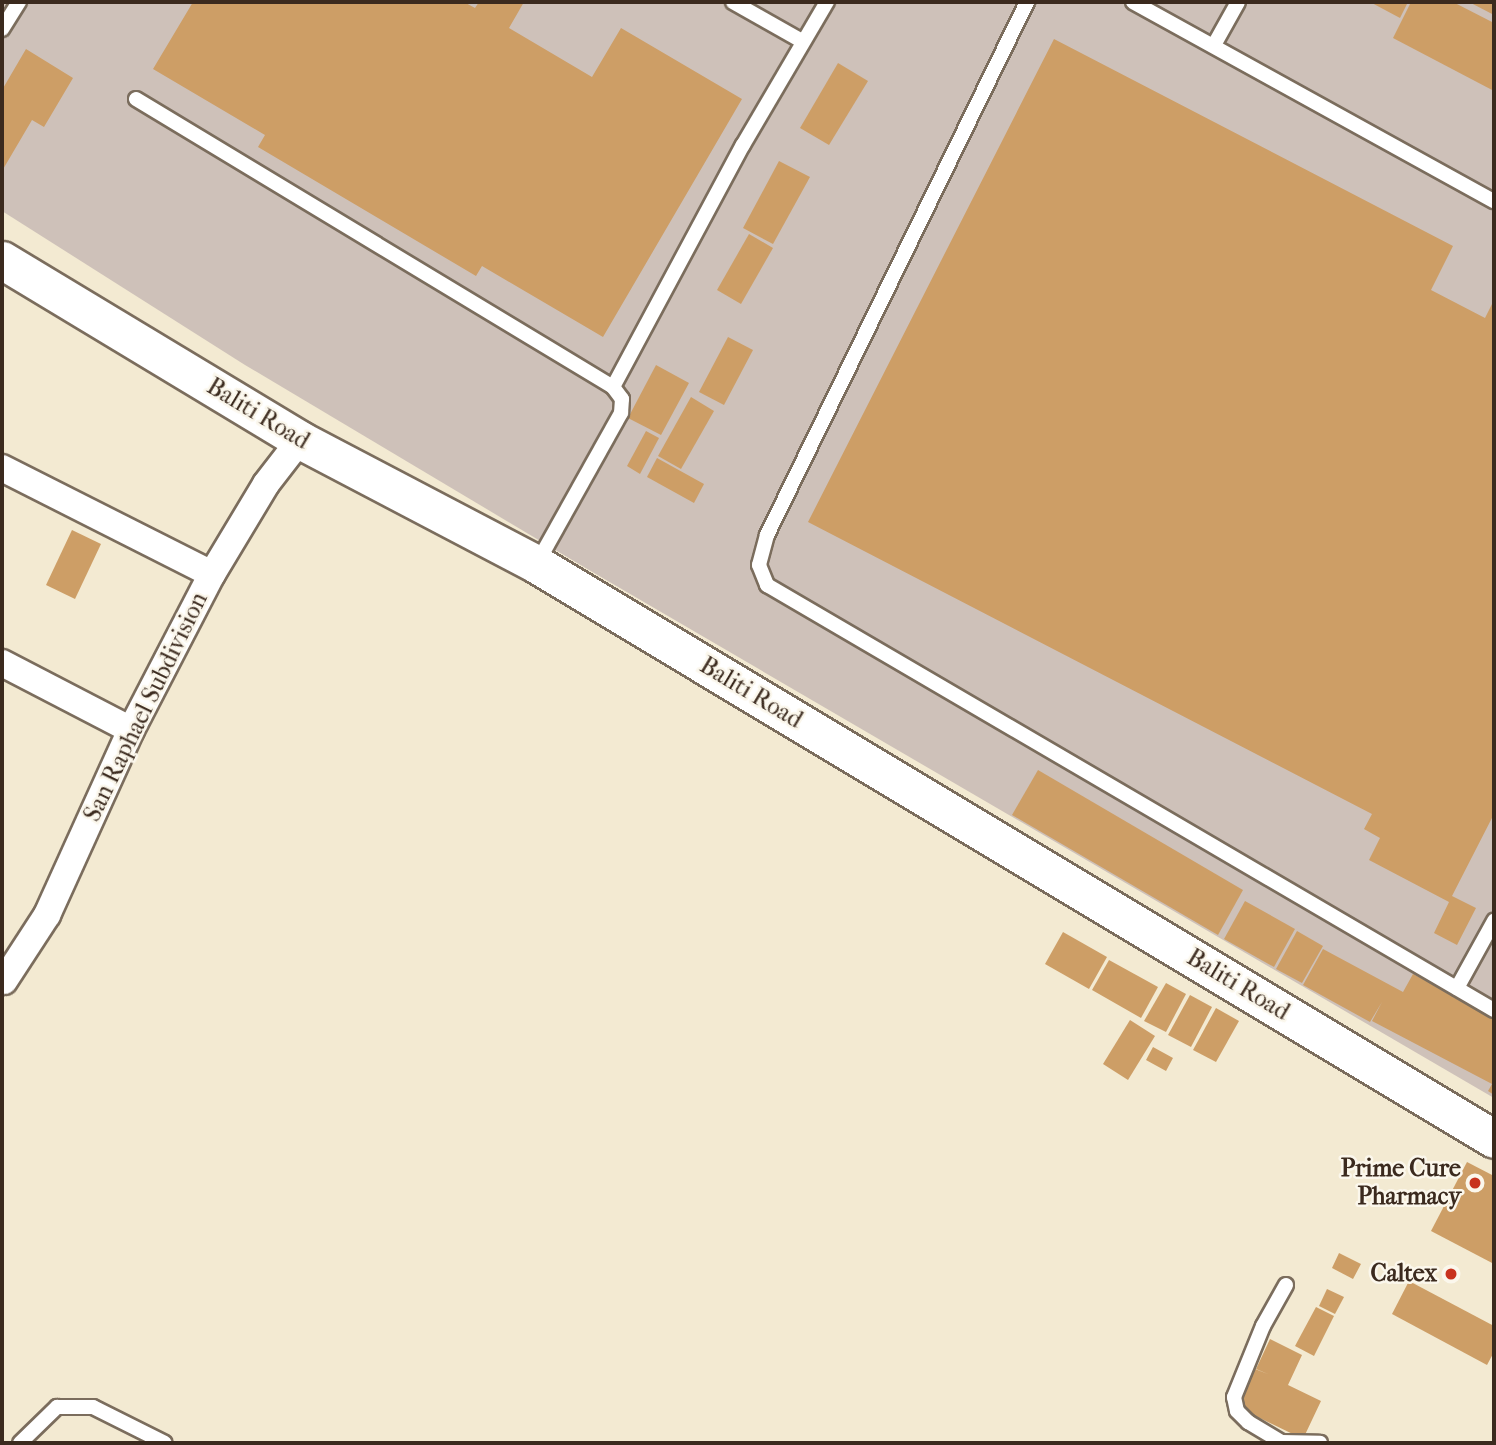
<!DOCTYPE html>
<html>
<head>
<meta charset="utf-8">
<style>
  body { margin:0 }
  #map { position:relative; width:1496px; height:1445px; overflow:hidden; background:#f3ead2; font-family:"IM FELL French Canon",serif }
  div>[style] { position:absolute }
  [style*='--x'] { left:calc(var(--x)*1px); top:calc(var(--y)*1px); width:calc(var(--w)*1px); rotate:calc(var(--a)*1deg) }
  .industrial>* { inset:0; background:#cec1b9 }
  .building>* { inset:0; background:#cd9e66 }
  .roads { filter:drop-shadow(2px 0 #7b6d5d) drop-shadow(-2px 0 #7b6d5d) drop-shadow(0 2px #7b6d5d) drop-shadow(0 -2px #7b6d5d) }
  .service>* { height:14px; margin:-7px; padding:0 7px; transform-origin:7px; border-radius:7px; background:#fff }
  .minor>* { height:26px; margin:-13px; padding:0 13px; transform-origin:13px; border-radius:13px; background:#fff }
  .secondary>* { height:37px; margin:-18.5px; padding:0 18.5px; transform-origin:18.5px; border-radius:18.5px; background:#fff }
  .dots>* { width:19px; height:19px; translate:-50% -50%; box-sizing:border-box; border:4px solid #fbf7ec; border-radius:50% }
  span { translate:-50% -50%; white-space:nowrap; text-align:center; line-height:1.15; -webkit-text-stroke:5px #fbf7ec; paint-order:stroke }
  .street-label { font-size:24px; color:#3b2a1e }
  .poi-label { font-size:24px; color:#3b2a1e; font-weight:700 }
  .right { translate:-100% -50%; text-align:right }
  .frame { position:absolute; inset:0; border:4px solid #3b2a1e; pointer-events:none }
</style>
</head>
<body>
<div id="map">
  <div class="industrial">
    <div style="clip-path:polygon(2px 2px,1494px 2px,1494px 1098px,589px 570px,245px 365px,2px 211px)"></div>
  </div>
  <div class="building">
    <div style="clip-path:polygon(193px 2px,464px 2px,475px 8px,479px 2px,524px 2px,509px 28px,592px 77px,621px 28px,742px 99px,603px 337px,482px 266px,476px 276px,258px 147px,265px 135px,153px 69px)"></div>
    <div style="clip-path:polygon(1370px 2px,1408px 2px,1400px 18px)"></div>
    <div style="clip-path:polygon(1411px 2px,1453px 2px,1494px 23px,1494px 91px,1393px 38px)"></div>
    <div style="clip-path:polygon(1469px 2px,1494px 2px,1494px 15px)"></div>
    <div style="clip-path:polygon(1054px 39px,1453px 246px,1431px 290px,1485px 318px,1494px 300px,1494px 814px,1452px 896px,1476px 908px,1457px 945px,1434px 933px,1449px 902px,1369px 860px,1380px 838px,1364px 829px,1372px 814px,808px 522px)"></div>
    <div style="clip-path:polygon(26px 49px,73px 78px,44px 127px,32px 120px,2px 171px,2px 90px)"></div>
    <div style="clip-path:polygon(838px 63px,868px 81px,829px 145px,800px 128px)"></div>
    <div style="clip-path:polygon(779px 161px,810px 177px,773px 244px,743px 228px)"></div>
    <div style="clip-path:polygon(749px 234px,773px 248px,741px 304px,717px 290px)"></div>
    <div style="clip-path:polygon(728px 337px,753px 350px,724px 405px,699px 392px)"></div>
    <div style="clip-path:polygon(656px 365px,689px 383px,661px 435px,628px 418px)"></div>
    <div style="clip-path:polygon(691px 397px,714px 411px,681px 469px,658px 456px)"></div>
    <div style="clip-path:polygon(646px 431px,659px 438px,640px 474px,627px 466px)"></div>
    <div style="clip-path:polygon(657px 458px,704px 484px,694px 503px,647px 477px)"></div>
    <div style="clip-path:polygon(72px 530px,101px 544px,75px 599px,46px 585px)"></div>
    <div style="clip-path:polygon(1038px 770px,1243px 890px,1218px 935px,1012px 815px)"></div>
    <div style="clip-path:polygon(1245px 901px,1295px 929px,1274px 967px,1224px 939px)"></div>
    <div style="clip-path:polygon(1297px 931px,1323px 946px,1302px 983px,1276px 969px)"></div>
    <div style="clip-path:polygon(1063px 932px,1107px 957px,1089px 989px,1045px 964px)"></div>
    <div style="clip-path:polygon(1323px 949px,1403px 992px,1413px 974px,1494px 1017px,1494px 1095px,1488px 1091px,1492px 1084px,1372px 1021px,1382px 1002px,1370px 1022px,1303px 985px)"></div>
    <div style="clip-path:polygon(1109px 960px,1158px 987px,1141px 1018px,1092px 990px)"></div>
    <div style="clip-path:polygon(1166px 983px,1186px 994px,1166px 1032px,1144px 1021px)"></div>
    <div style="clip-path:polygon(1190px 995px,1212px 1007px,1191px 1047px,1168px 1035px)"></div>
    <div style="clip-path:polygon(1216px 1008px,1239px 1021px,1216px 1062px,1193px 1050px)"></div>
    <div style="clip-path:polygon(1130px 1020px,1155px 1036px,1128px 1080px,1103px 1064px)"></div>
    <div style="clip-path:polygon(1153px 1047px,1173px 1058px,1166px 1071px,1146px 1060px)"></div>
    <div style="clip-path:polygon(1467px 1162px,1494px 1176px,1494px 1264px,1431px 1231px)"></div>
    <div style="clip-path:polygon(1339px 1253px,1361px 1264px,1353px 1279px,1332px 1268px)"></div>
    <div style="clip-path:polygon(1409px 1281px,1494px 1326px,1494px 1352px,1487px 1365px,1392px 1314px)"></div>
    <div style="clip-path:polygon(1327px 1289px,1344px 1297px,1335px 1314px,1319px 1306px)"></div>
    <div style="clip-path:polygon(1316px 1307px,1334px 1316px,1314px 1356px,1295px 1346px)"></div>
    <div style="clip-path:polygon(1270px 1339px,1302px 1355px,1288px 1385px,1321px 1401px,1303px 1439px,1237px 1407px,1255px 1369px,1268px 1374px,1256px 1369px)"></div>
  </div>
  <div class="roads">
    <div class="service">
      <div style="--x:733;--y:2;--w:79;--a:29.5"></div>
      <div style="--x:1027;--y:2;--w:593;--a:116"></div>
      <div style="--x:767;--y:535;--w:31;--a:105"></div>
      <div style="--x:759;--y:565;--w:22;--a:68"></div>
      <div style="--x:767;--y:585;--w:842;--a:30.31"></div>
      <div style="--x:1133;--y:2;--w:412;--a:28.9"></div>
      <div style="--x:2;--y:29;--w:32;--a:-58"></div>
      <div style="--x:1214;--y:45;--w:49;--a:-60.8"></div>
      <div style="--x:136;--y:99;--w:557;--a:31.12"></div>
      <div style="--x:613;--y:387;--w:15;--a:53"></div>
      <div style="--x:622;--y:399;--w:14;--a:94"></div>
      <div style="--x:621;--y:413;--w:172;--a:119.2"></div>
      <div style="--x:613;--y:387;--w:275;--a:-61.8"></div>
      <div style="--x:743;--y:145;--w:166;--a:-59.6"></div>
      <div style="--x:1457;--y:988;--w:77;--a:-61.1"></div>
      <div style="--x:1286;--y:1285;--w:47;--a:119.3"></div>
      <div style="--x:1263;--y:1326;--w:77;--a:112.2"></div>
      <div style="--x:1234;--y:1397;--w:14;--a:78"></div>
      <div style="--x:1237;--y:1411;--w:16;--a:45"></div>
      <div style="--x:1248;--y:1422;--w:39;--a:31"></div>
      <div style="--x:1281;--y:1442;--w:39;--a:1"></div>
      <div style="--x:20;--y:1443;--w:52;--a:-44.2"></div>
      <div style="--x:57;--y:1407;--w:36;--a:0"></div>
      <div style="--x:93;--y:1407;--w:80;--a:26.6"></div>
    </div>
    <div class="minor">
      <div style="--x:2;--y:468;--w:235;--a:26.8"></div>
      <div style="--x:2;--y:663;--w:145;--a:27.4"></div>
      <div style="--x:4;--y:981;--w:79;--a:-56.9"></div>
      <div style="--x:47;--y:915;--w:203;--a:-65.6"></div>
      <div style="--x:131;--y:730;--w:176;--a:-62.6"></div>
      <div style="--x:212;--y:574;--w:105;--a:-59"></div>
      <div style="--x:266;--y:484;--w:56;--a:-52.3"></div>
    </div>
    <div class="secondary">
      <div style="--x:2;--y:260;--w:348;--a:31.1"></div>
      <div style="--x:300;--y:440;--w:267;--a:27.7"></div>
      <div style="--x:536;--y:564;--w:1117;--a:30.97"></div>
    </div>
  </div>
  <div class="dots">
    <div style="left:1475px;top:1183px;background:#c8321e"></div>
    <div style="left:1451px;top:1274px;background:#c8321e"></div>
  </div>
  <div class="street-label">
    <span style="left:258px;top:414px;rotate:31deg">Baliti Road</span>
    <span style="left:751px;top:693px;rotate:31deg">Baliti Road</span>
    <span style="left:146px;top:707px;rotate:-64deg">San Raphael Subdivision</span>
    <span style="left:1238px;top:985px;rotate:31deg">Baliti Road</span>
  </div>
  <div class="poi-label">
    <span class="right" style="left:1461px;top:1183px">Prime Cure<br>Pharmacy</span>
    <span class="right" style="left:1437px;top:1274px">Caltex</span>
  </div>
  <div class="frame"></div>
</div>
</body>
</html>
